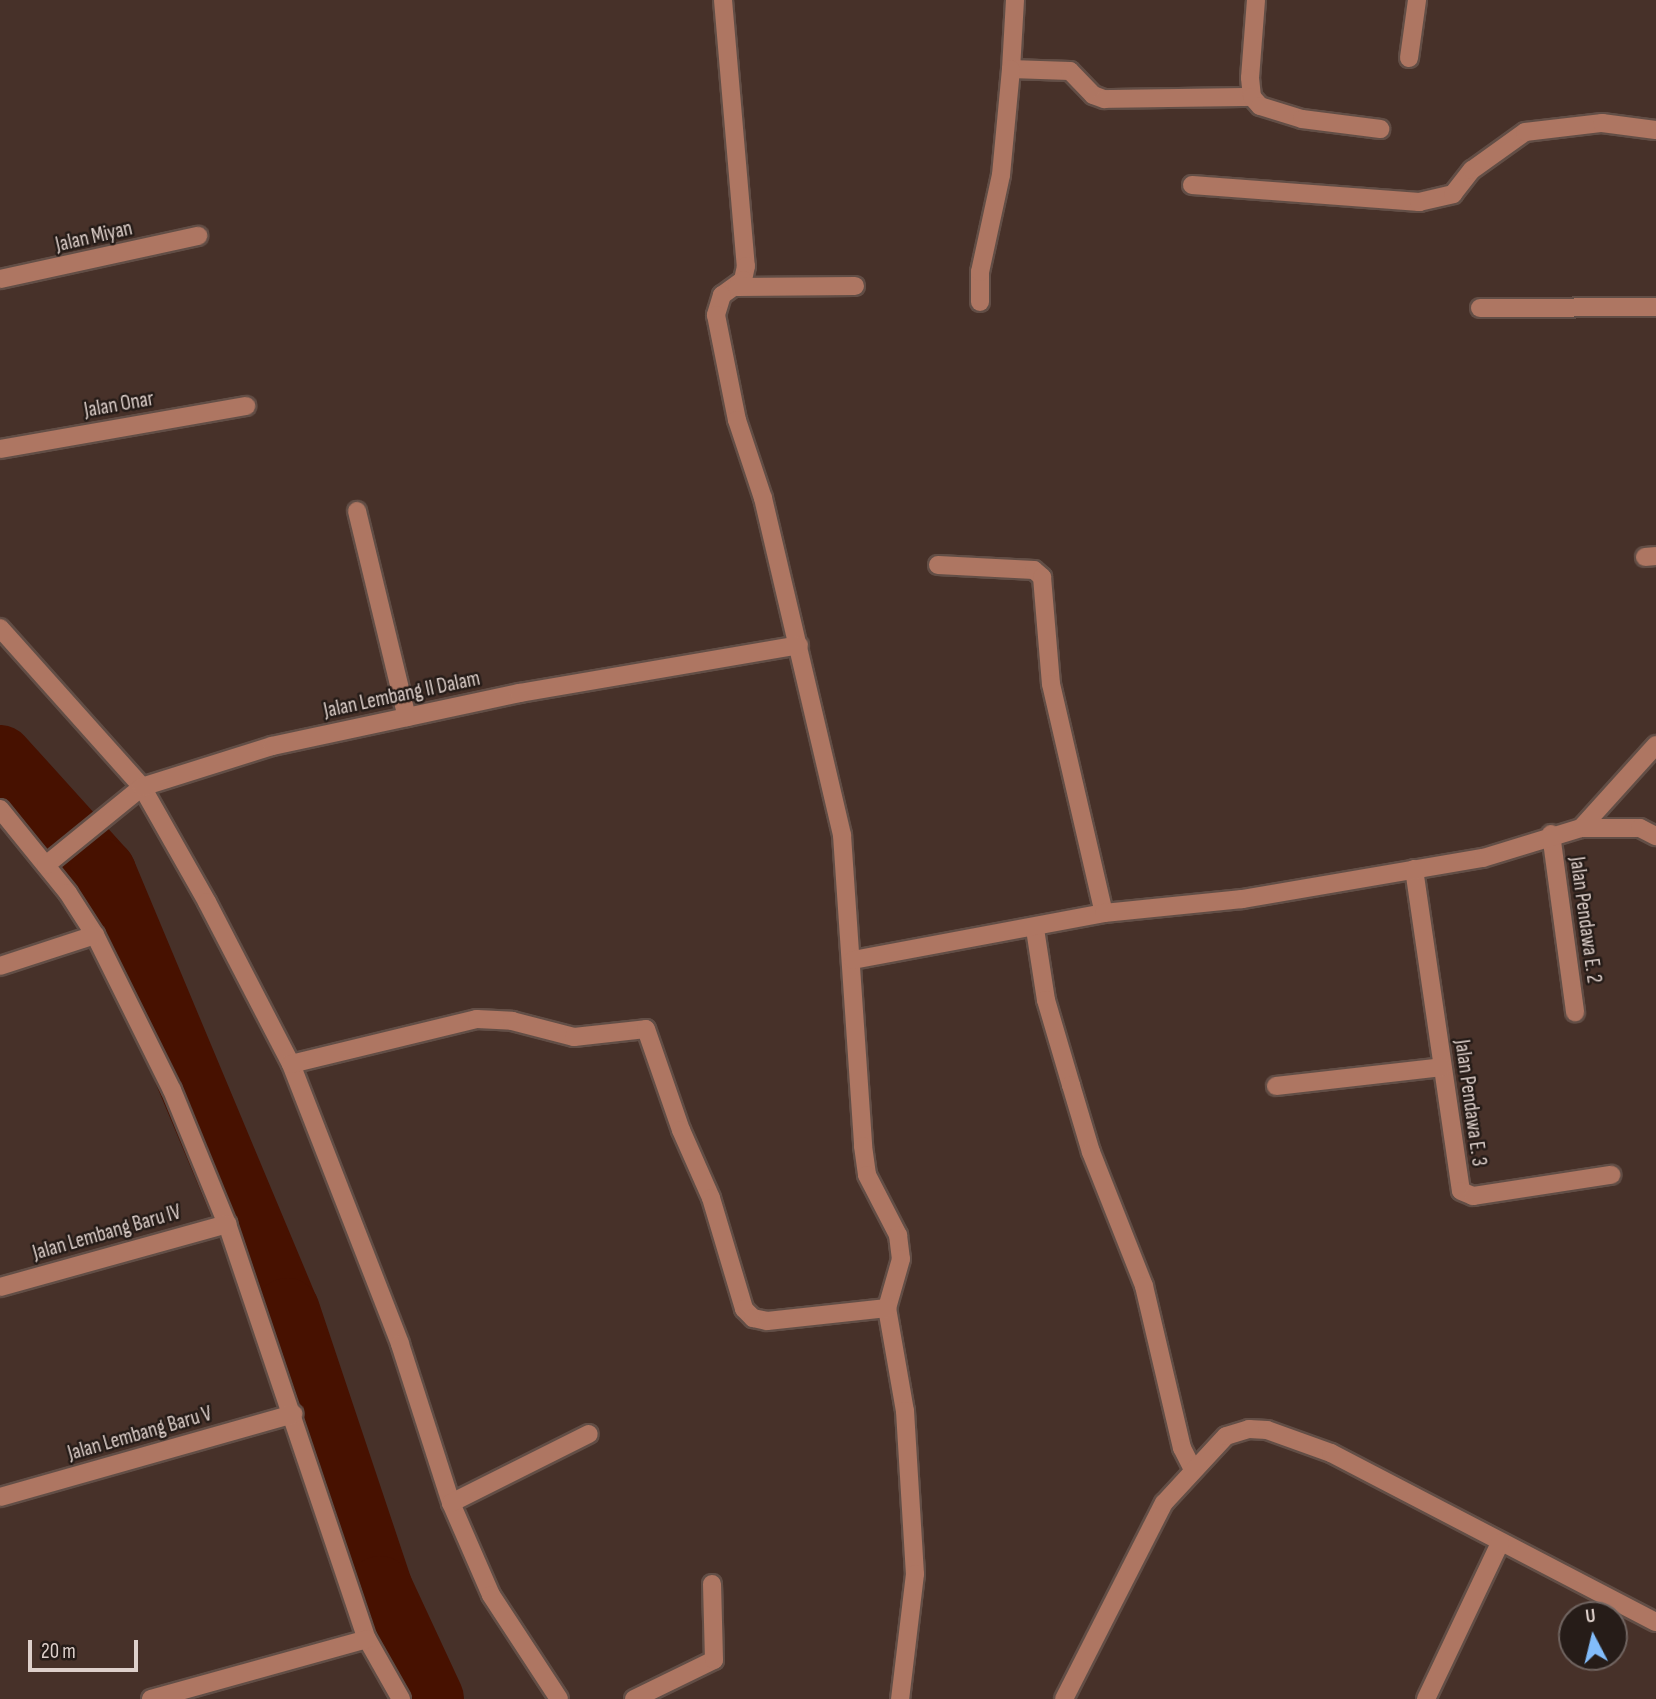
<!DOCTYPE html>
<html>
<head>
<meta charset="utf-8">
<style>
  body { margin:0 }
  #map { position:relative; width:1656px; height:1699px; overflow:hidden; background:#473129; font-family:"Sofia Sans Condensed",sans-serif }
  div>[style] { position:absolute }
  [style*='--x'] { left:calc(var(--x)*1px); top:calc(var(--y)*1px); width:calc(var(--w)*1px); rotate:calc(var(--a)*1deg) }
  .river>* { height:66px; margin:-33px; padding:0 33px; transform-origin:33px; border-radius:33px; background:#471100 }
  .roads { filter:drop-shadow(2px 0 #624e46) drop-shadow(-2px 0 #624e46) drop-shadow(0 2px #624e46) drop-shadow(0 -2px #624e46) }
  .minor>* { height:18px; margin:-9px; padding:0 9px; transform-origin:9px; border-radius:9px; background:#ae7662 }
  span { translate:-50% -50%; white-space:nowrap; text-align:center; line-height:1.15; -webkit-text-stroke:5px #261c18; paint-order:stroke }
  .street-label { font-size:21px; color:#ded0cb }
  .north { position:absolute; left:1558px; top:1601px; width:70px; height:70px; box-sizing:border-box; background:#261c18; border:2px solid #706460; border-radius:50%; rotate:353deg; font-size:19px; font-weight:700; line-height:28px; text-align:center; color:#ded0cb }
  .north::after { content:''; display:block; margin:auto; width:24px; height:32px; background:#82bcfa; clip-path:polygon(50% 0,100% 100%,50% 72%,0 100%) }
  .scale { position:absolute; left:28px; top:1640px; width:110px; height:32px; box-sizing:border-box; border:4px solid #ded0cb; border-top:0; padding-left:9px; font-size:21px; line-height:24px; white-space:nowrap; color:#ded0cb; -webkit-text-stroke:5px #261c18; paint-order:stroke }
</style>
</head>
<body>
<div id="map">
  <div class="river">
    <div style="--x:0;--y:758;--w:154;--a:47.9"></div>
    <div style="--x:103;--y:872;--w:476;--a:67.3"></div>
    <div style="--x:287;--y:1311;--w:293;--a:71.5"></div>
    <div style="--x:380;--y:1589;--w:121;--a:65.1"></div>
  </div>
  <div class="roads">
    <div class="minor">
      <div style="--x:723;--y:0;--w:267;--a:85.1"></div>
      <div style="--x:746;--y:266;--w:14;--a:102"></div>
      <div style="--x:743;--y:280;--w:26;--a:144"></div>
      <div style="--x:722;--y:295;--w:21;--a:107"></div>
      <div style="--x:716;--y:315;--w:107;--a:78.7"></div>
      <div style="--x:737;--y:420;--w:82;--a:71.6"></div>
      <div style="--x:763;--y:498;--w:346;--a:76.8"></div>
      <div style="--x:842;--y:835;--w:312;--a:86.1"></div>
      <div style="--x:863;--y:1146;--w:29;--a:82"></div>
      <div style="--x:867;--y:1175;--w:68;--a:62.7"></div>
      <div style="--x:898;--y:1235;--w:24;--a:83"></div>
      <div style="--x:901;--y:1259;--w:51;--a:105.9"></div>
      <div style="--x:887;--y:1308;--w:105;--a:80.1"></div>
      <div style="--x:905;--y:1411;--w:163;--a:86.5"></div>
      <div style="--x:915;--y:1574;--w:126;--a:96.8"></div>
      <div style="--x:1015;--y:0;--w:69;--a:93.3"></div>
      <div style="--x:1011;--y:69;--w:59;--a:1.9"></div>
      <div style="--x:1070;--y:71;--w:33;--a:46"></div>
      <div style="--x:1093;--y:95;--w:12;--a:20"></div>
      <div style="--x:1104;--y:99;--w:148;--a:-0.8"></div>
      <div style="--x:1256;--y:0;--w:78;--a:94.4"></div>
      <div style="--x:1250;--y:78;--w:19;--a:84"></div>
      <div style="--x:1252;--y:97;--w:12;--a:48"></div>
      <div style="--x:1260;--y:106;--w:44;--a:17.2"></div>
      <div style="--x:1302;--y:119;--w:79;--a:7.3"></div>
      <div style="--x:1409;--y:58;--w:59;--a:-82.1"></div>
      <div style="--x:1192;--y:185;--w:228;--a:4.3"></div>
      <div style="--x:1419;--y:202;--w:35;--a:-13"></div>
      <div style="--x:1453;--y:194;--w:31;--a:-52"></div>
      <div style="--x:1472;--y:170;--w:65;--a:-35.6"></div>
      <div style="--x:1525;--y:132;--w:78;--a:-6.7"></div>
      <div style="--x:1602;--y:123;--w:54;--a:7.4"></div>
      <div style="--x:0;--y:279;--w:203;--a:-12.3"></div>
      <div style="--x:737;--y:287;--w:118;--a:-0.5"></div>
      <div style="--x:980;--y:302;--w:30;--a:-90"></div>
      <div style="--x:980;--y:272;--w:99;--a:-77.8"></div>
      <div style="--x:1001;--y:175;--w:106;--a:-84.6"></div>
      <div style="--x:1480;--y:308;--w:176;--a:-0.3"></div>
      <div style="--x:0;--y:449;--w:250;--a:-9.9"></div>
      <div style="--x:357;--y:511;--w:212;--a:76.4"></div>
      <div style="--x:1645;--y:557;--w:11;--a:-5"></div>
      <div style="--x:938;--y:565;--w:96;--a:3"></div>
      <div style="--x:1034;--y:570;--w:11;--a:41"></div>
      <div style="--x:1042;--y:577;--w:107;--a:85.2"></div>
      <div style="--x:1051;--y:684;--w:235;--a:77"></div>
      <div style="--x:0;--y:628;--w:213;--a:48.2"></div>
      <div style="--x:142;--y:787;--w:132;--a:60.5"></div>
      <div style="--x:207;--y:902;--w:182;--a:62.6"></div>
      <div style="--x:291;--y:1064;--w:300;--a:68.7"></div>
      <div style="--x:400;--y:1344;--w:167;--a:72.2"></div>
      <div style="--x:451;--y:1503;--w:100;--a:66.5"></div>
      <div style="--x:491;--y:1595;--w:124;--a:56.8"></div>
      <div style="--x:0;--y:809;--w:108;--a:51"></div>
      <div style="--x:68;--y:893;--w:50;--a:57.3"></div>
      <div style="--x:95;--y:935;--w:173;--a:63.6"></div>
      <div style="--x:172;--y:1090;--w:145;--a:67.7"></div>
      <div style="--x:227;--y:1224;--w:438;--a:71.4"></div>
      <div style="--x:367;--y:1639;--w:69;--a:60.5"></div>
      <div style="--x:1581;--y:828;--w:112;--a:-47.9"></div>
      <div style="--x:1551;--y:834;--w:180;--a:82.3"></div>
      <div style="--x:46;--y:865;--w:124;--a:-39.1"></div>
      <div style="--x:142;--y:787;--w:136;--a:-17.5"></div>
      <div style="--x:272;--y:746;--w:253;--a:-12.1"></div>
      <div style="--x:519;--y:693;--w:284;--a:-9.7"></div>
      <div style="--x:1414;--y:869;--w:325;--a:81.7"></div>
      <div style="--x:1461;--y:1191;--w:13;--a:23"></div>
      <div style="--x:1473;--y:1196;--w:140;--a:-8.7"></div>
      <div style="--x:1035;--y:929;--w:72;--a:81.2"></div>
      <div style="--x:1046;--y:1000;--w:89;--a:73.6"></div>
      <div style="--x:1071;--y:1085;--w:70;--a:73.4"></div>
      <div style="--x:1091;--y:1152;--w:144;--a:68.4"></div>
      <div style="--x:1144;--y:1286;--w:166;--a:76.8"></div>
      <div style="--x:1182;--y:1448;--w:25;--a:63"></div>
      <div style="--x:853;--y:960;--w:255;--a:-10.6"></div>
      <div style="--x:1104;--y:913;--w:139;--a:-5.8"></div>
      <div style="--x:1242;--y:899;--w:244;--a:-9.7"></div>
      <div style="--x:1483;--y:858;--w:102;--a:-17"></div>
      <div style="--x:1581;--y:828;--w:59;--a:0"></div>
      <div style="--x:1640;--y:828;--w:18;--a:27"></div>
      <div style="--x:0;--y:966;--w:100;--a:-18.1"></div>
      <div style="--x:291;--y:1064;--w:191;--a:-13.6"></div>
      <div style="--x:477;--y:1019;--w:35;--a:3"></div>
      <div style="--x:512;--y:1021;--w:64;--a:14.5"></div>
      <div style="--x:574;--y:1037;--w:72;--a:-6.3"></div>
      <div style="--x:646;--y:1029;--w:107;--a:70.9"></div>
      <div style="--x:681;--y:1130;--w:74;--a:66.2"></div>
      <div style="--x:711;--y:1198;--w:116;--a:73.4"></div>
      <div style="--x:744;--y:1309;--w:13;--a:45"></div>
      <div style="--x:753;--y:1318;--w:14;--a:12"></div>
      <div style="--x:767;--y:1321;--w:121;--a:-6.2"></div>
      <div style="--x:1276;--y:1086;--w:167;--a:-6.5"></div>
      <div style="--x:0;--y:1287;--w:236;--a:-15.5"></div>
      <div style="--x:0;--y:1497;--w:305;--a:-15.8"></div>
      <div style="--x:451;--y:1503;--w:154;--a:-26.6"></div>
      <div style="--x:151;--y:1699;--w:224;--a:-15.5"></div>
      <div style="--x:634;--y:1699;--w:89;--a:-26"></div>
      <div style="--x:714;--y:1660;--w:76;--a:-91.5"></div>
      <div style="--x:1064;--y:1699;--w:220;--a:-63"></div>
      <div style="--x:1164;--y:1503;--w:91;--a:-47.2"></div>
      <div style="--x:1226;--y:1436;--w:24;--a:-17"></div>
      <div style="--x:1249;--y:1429;--w:18;--a:3"></div>
      <div style="--x:1267;--y:1430;--w:68;--a:19.8"></div>
      <div style="--x:1331;--y:1453;--w:366;--a:27.5"></div>
      <div style="--x:1426;--y:1699;--w:173;--a:-64.6"></div>
    </div>
  </div>
  <div class="street-label">
    <span style="left:94px;top:237px;rotate:-13deg">Jalan Miyan</span>
    <span style="left:119px;top:405px;rotate:-10deg">Jalan Onar</span>
    <span style="left:402px;top:695px;rotate:-12deg">Jalan Lembang II Dalam</span>
    <span style="left:1585px;top:920px;rotate:82deg">Jalan Pendawa E. 2</span>
    <span style="left:1470px;top:1103px;rotate:82deg">Jalan Pendawa E. 3</span>
    <span style="left:107px;top:1233px;rotate:-16deg">Jalan Lembang Baru IV</span>
    <span style="left:140px;top:1434px;rotate:-16deg">Jalan Lembang Baru V</span>
  </div>
  <div class="north">U</div>
  <div class="scale">20 m</div>
</div>
</body>
</html>
